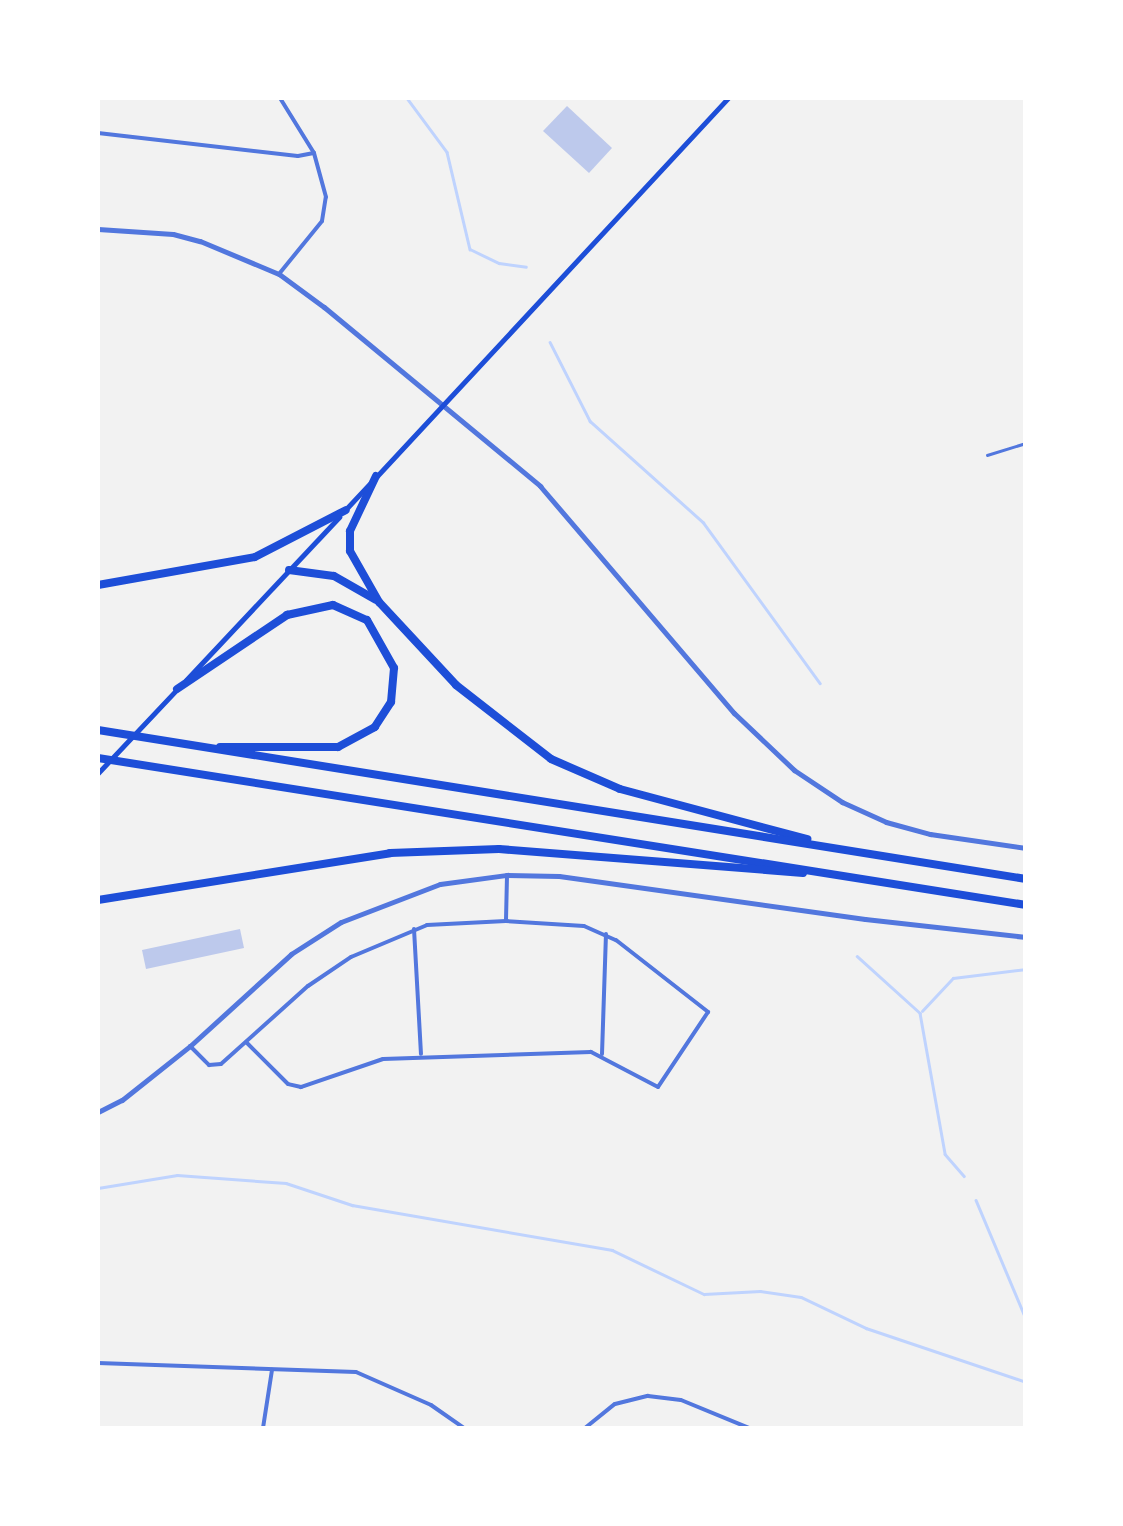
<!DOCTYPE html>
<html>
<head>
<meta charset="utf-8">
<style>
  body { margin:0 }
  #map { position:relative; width:1123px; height:1526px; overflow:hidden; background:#f2f2f2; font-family:"DM Sans",sans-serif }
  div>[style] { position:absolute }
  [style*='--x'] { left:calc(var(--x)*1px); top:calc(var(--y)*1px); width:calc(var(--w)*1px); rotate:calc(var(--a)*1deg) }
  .stream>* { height:2.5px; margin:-1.25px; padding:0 1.25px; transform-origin:1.25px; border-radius:1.25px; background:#bfd3fe }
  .building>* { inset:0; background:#bdc9ec }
  .service>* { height:2.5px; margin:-1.25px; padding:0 1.25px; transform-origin:1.25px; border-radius:1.25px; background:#5277de }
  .minor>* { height:4px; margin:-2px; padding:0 2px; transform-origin:2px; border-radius:2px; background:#5277de }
  .tertiary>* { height:5px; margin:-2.5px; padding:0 2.5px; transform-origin:2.5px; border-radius:2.5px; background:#5277de }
  .secondary>* { height:5px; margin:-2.5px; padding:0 2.5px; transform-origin:2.5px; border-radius:2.5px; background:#1d4ed8 }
  .motorway>* { height:8px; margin:-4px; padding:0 4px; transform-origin:4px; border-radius:4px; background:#1d4ed8 }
  span { translate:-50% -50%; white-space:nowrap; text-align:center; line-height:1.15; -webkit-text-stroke:8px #fff; paint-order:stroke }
  .frame { position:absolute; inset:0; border:100px solid #fff; pointer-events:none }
</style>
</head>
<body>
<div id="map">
  <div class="stream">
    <div style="--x:407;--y:98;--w:67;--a:53.5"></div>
    <div style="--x:447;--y:152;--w:100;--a:76.7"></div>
    <div style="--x:470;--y:249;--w:32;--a:26"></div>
    <div style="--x:499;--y:263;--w:27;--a:8"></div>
    <div style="--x:550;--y:342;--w:89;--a:63.1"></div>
    <div style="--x:590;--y:421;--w:152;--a:41.8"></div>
    <div style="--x:703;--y:522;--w:199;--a:54"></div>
    <div style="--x:857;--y:956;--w:85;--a:42.1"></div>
    <div style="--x:920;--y:1013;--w:143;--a:79.9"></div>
    <div style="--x:945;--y:1154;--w:29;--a:49"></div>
    <div style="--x:922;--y:1011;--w:45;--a:-46.8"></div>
    <div style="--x:953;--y:978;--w:74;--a:-7"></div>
    <div style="--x:98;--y:1188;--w:80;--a:-9.3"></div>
    <div style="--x:177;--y:1175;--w:109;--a:4.2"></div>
    <div style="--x:286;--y:1183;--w:70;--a:18.4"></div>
    <div style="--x:352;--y:1205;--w:264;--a:9.8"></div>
    <div style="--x:612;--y:1250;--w:102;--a:25.6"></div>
    <div style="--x:704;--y:1294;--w:56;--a:-3.1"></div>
    <div style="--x:760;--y:1291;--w:41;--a:8.3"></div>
    <div style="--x:801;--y:1297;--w:72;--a:25.5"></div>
    <div style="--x:866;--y:1328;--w:169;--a:18.6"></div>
    <div style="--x:976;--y:1200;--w:129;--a:67.2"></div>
  </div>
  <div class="building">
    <div style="clip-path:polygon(567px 106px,612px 148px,589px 173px,543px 131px)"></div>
    <div style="clip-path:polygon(240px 929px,244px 948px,146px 969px,142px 950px)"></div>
  </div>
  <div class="service">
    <div style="--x:987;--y:455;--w:41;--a:-17.1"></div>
  </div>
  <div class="minor">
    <div style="--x:98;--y:133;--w:201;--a:6.6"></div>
    <div style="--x:298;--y:156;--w:16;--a:-11"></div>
    <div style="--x:279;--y:274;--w:68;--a:-50.9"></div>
    <div style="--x:322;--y:221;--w:24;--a:-81"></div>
    <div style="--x:326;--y:197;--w:46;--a:-105.3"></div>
    <div style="--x:314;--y:153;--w:65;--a:-121.7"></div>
    <div style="--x:506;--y:920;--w:45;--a:-88.7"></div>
    <div style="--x:414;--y:929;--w:125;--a:86.8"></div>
    <div style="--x:190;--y:1046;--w:27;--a:45"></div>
    <div style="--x:209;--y:1065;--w:12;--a:-5"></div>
    <div style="--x:221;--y:1064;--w:117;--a:-41.9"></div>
    <div style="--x:308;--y:986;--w:52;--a:-34"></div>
    <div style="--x:351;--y:957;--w:82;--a:-22.8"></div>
    <div style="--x:427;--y:925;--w:79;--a:-2.9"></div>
    <div style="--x:506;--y:921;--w:78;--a:3.7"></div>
    <div style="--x:584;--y:926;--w:35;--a:24"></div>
    <div style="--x:616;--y:940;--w:117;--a:38"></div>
    <div style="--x:708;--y:1012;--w:90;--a:123.7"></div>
    <div style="--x:658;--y:1087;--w:76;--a:-152.4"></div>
    <div style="--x:591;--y:1052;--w:208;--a:178.1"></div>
    <div style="--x:383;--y:1059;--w:87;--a:161.1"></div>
    <div style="--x:301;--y:1087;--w:13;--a:-167"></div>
    <div style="--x:288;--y:1084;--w:59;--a:-135"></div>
    <div style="--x:602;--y:1054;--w:120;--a:-88.1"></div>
    <div style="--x:98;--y:1363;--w:258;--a:2"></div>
    <div style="--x:356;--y:1372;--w:82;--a:23.7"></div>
    <div style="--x:431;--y:1405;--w:40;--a:34.9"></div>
    <div style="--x:263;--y:1428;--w:59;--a:-81.2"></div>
    <div style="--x:585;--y:1428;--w:38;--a:-39"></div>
    <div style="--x:615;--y:1404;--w:34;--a:-14"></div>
    <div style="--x:648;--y:1396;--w:33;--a:7"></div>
    <div style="--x:681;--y:1400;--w:74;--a:22.4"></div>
  </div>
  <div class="tertiary">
    <div style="--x:98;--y:229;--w:75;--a:3.8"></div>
    <div style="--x:173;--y:234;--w:28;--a:15"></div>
    <div style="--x:200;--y:241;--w:86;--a:22.7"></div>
    <div style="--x:279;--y:274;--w:56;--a:36.3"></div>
    <div style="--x:324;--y:307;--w:281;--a:39.6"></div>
    <div style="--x:540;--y:486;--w:299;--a:49.5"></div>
    <div style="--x:734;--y:713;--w:83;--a:43.5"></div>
    <div style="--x:794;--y:770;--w:58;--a:33.7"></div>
    <div style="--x:842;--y:802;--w:48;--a:24.4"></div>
    <div style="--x:886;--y:822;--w:46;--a:15.3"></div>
    <div style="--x:930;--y:834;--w:97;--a:8.3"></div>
    <div style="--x:98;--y:1112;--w:27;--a:-27"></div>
    <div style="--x:122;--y:1100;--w:87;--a:-38.5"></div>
    <div style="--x:190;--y:1046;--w:137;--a:-42.3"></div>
    <div style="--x:291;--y:954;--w:59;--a:-32.6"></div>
    <div style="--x:341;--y:922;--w:106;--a:-21"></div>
    <div style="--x:440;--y:884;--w:68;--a:-7.7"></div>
    <div style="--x:507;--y:875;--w:52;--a:1.1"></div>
    <div style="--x:559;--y:876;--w:309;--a:8"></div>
    <div style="--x:865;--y:919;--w:162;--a:6.4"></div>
  </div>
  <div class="secondary">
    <div style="--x:377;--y:476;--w:516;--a:-47.12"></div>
    <div style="--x:346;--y:509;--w:34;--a:-47"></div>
    <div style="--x:186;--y:680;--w:224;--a:-46.8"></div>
    <div style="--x:98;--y:773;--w:117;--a:-46.7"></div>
  </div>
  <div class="motorway">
    <div style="--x:376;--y:476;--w:61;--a:115.3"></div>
    <div style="--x:350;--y:531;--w:20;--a:90"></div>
    <div style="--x:350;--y:551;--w:59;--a:60.4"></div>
    <div style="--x:379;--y:602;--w:113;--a:47.1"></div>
    <div style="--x:456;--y:685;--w:120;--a:37.9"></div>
    <div style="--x:551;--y:759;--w:75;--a:23.5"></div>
    <div style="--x:620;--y:789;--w:194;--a:15"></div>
    <div style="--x:289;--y:570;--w:45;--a:7.6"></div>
    <div style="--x:334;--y:576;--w:48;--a:29.7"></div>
    <div style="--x:98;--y:585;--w:159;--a:-10.1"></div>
    <div style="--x:255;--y:557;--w:102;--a:-27.3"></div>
    <div style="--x:177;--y:689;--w:133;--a:-33.9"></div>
    <div style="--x:287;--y:615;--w:47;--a:-12.3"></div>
    <div style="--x:333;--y:605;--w:37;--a:24"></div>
    <div style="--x:367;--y:620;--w:55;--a:60.6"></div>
    <div style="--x:394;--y:668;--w:34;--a:95"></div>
    <div style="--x:391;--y:702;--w:30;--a:123"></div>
    <div style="--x:375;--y:727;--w:42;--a:151.6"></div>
    <div style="--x:338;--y:747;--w:118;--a:180"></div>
    <div style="--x:98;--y:730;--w:940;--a:9.12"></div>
    <div style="--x:98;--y:758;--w:940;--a:9"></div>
    <div style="--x:98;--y:900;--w:296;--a:-9.1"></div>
    <div style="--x:390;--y:853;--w:109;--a:-2.1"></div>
    <div style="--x:499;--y:849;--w:305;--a:4.5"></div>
  </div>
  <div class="frame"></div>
</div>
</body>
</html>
